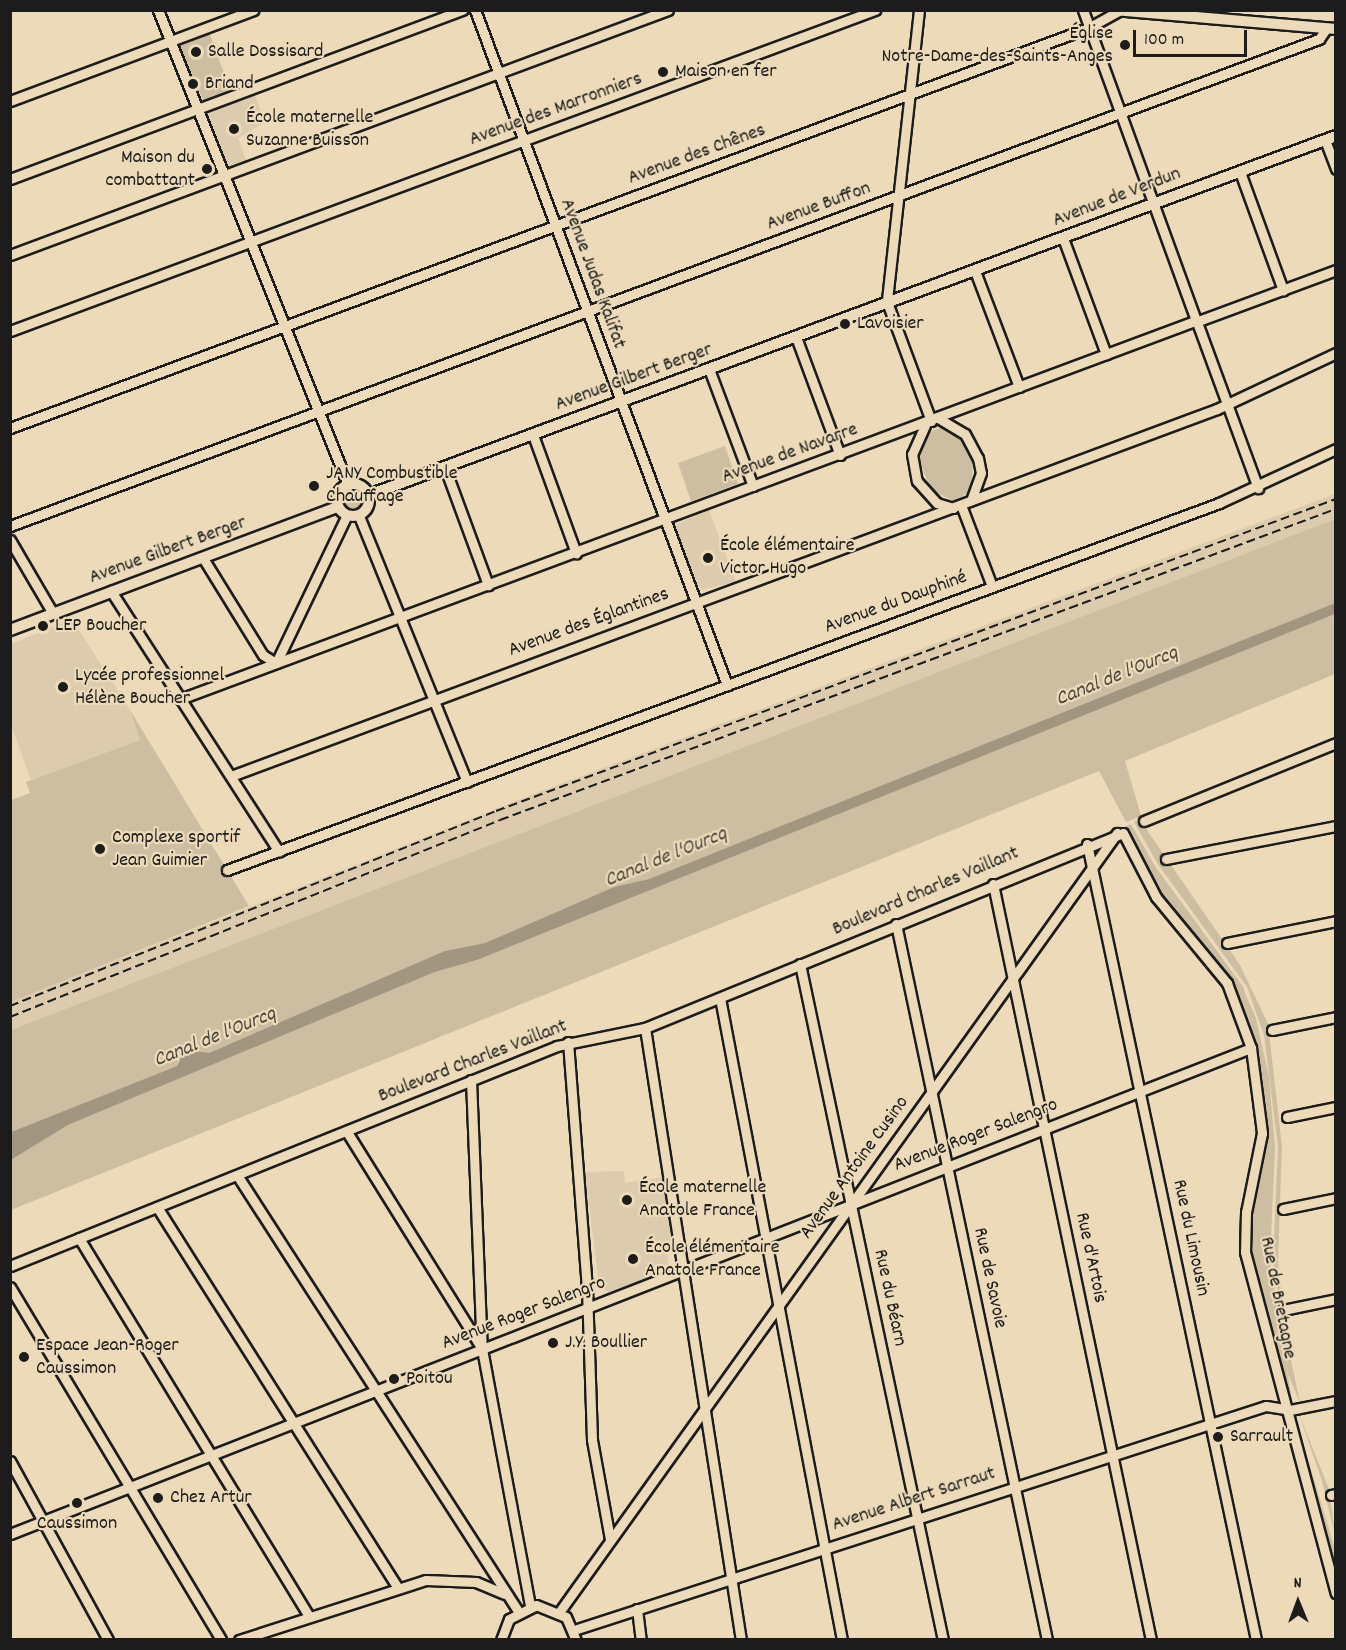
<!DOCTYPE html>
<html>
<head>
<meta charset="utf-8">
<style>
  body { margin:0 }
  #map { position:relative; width:1346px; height:1650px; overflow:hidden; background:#ecdab8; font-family:Dekko,sans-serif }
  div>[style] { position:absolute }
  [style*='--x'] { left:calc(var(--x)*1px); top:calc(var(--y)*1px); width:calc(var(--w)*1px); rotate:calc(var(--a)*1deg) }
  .built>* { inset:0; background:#dcccad }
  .green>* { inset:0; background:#cebea1 }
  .round { border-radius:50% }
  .water>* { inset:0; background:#a29680 }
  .roads { filter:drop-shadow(2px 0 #1c1c1c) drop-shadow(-2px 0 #1c1c1c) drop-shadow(0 2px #1c1c1c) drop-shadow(0 -2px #1c1c1c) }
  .minor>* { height:9px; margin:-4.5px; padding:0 4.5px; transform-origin:4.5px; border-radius:4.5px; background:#ecdab8 }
  .tertiary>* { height:10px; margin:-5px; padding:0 5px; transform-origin:5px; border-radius:5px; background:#ecdab8 }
  .tertiary>.ring { margin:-5px; padding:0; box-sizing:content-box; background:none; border:10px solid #ecdab8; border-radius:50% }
  .rail>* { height:2px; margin-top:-1px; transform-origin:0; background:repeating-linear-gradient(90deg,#1c1c1c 0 9px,transparent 0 13.5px) }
  .dots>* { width:16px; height:16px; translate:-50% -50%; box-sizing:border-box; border:3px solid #ecdab8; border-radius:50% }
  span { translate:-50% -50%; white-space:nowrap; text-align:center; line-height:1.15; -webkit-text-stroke:4.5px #ecdab8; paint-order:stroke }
  .poi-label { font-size:20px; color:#1c1c1c }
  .right { translate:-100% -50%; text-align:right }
  .left { translate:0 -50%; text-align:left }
  .street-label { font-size:20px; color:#1c1c1c }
  .water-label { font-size:21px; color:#4b473f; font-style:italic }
  .frame { position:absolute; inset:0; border:12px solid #1c1c1c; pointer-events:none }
  .north { position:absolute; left:1268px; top:1572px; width:60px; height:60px; -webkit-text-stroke:4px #ecdab8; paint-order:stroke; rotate:359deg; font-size:16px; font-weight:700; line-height:24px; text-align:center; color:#1c1c1c }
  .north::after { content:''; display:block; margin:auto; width:21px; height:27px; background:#1c1c1c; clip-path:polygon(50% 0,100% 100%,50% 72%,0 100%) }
  .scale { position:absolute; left:1133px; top:30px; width:114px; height:27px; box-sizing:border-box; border:3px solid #1c1c1c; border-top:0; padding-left:8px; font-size:18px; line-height:21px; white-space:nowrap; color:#1c1c1c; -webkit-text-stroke:4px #ecdab8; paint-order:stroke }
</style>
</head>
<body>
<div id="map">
  <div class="built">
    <div style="clip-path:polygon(254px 93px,265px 122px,238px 138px,247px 162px,229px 168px,205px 114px)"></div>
    <div style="clip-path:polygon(1335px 494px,1335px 519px,11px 1030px,11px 1002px,528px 796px)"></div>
    <div style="clip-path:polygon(709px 510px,736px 582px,701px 590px,672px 526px)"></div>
    <div style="clip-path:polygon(72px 619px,130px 710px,140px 740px,31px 780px,11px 725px,11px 644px)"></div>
    <div style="clip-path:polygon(624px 1171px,625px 1183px,663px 1177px,674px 1247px,667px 1248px,669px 1269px,609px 1293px,599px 1285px,585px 1172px)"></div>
  </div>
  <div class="green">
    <div style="clip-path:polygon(209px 32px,231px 92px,204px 102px,180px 49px,182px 42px)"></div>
    <div style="clip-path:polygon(945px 426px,965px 441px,973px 461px,971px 491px,954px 501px,931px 490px,918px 457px,923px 434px)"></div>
    <div style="clip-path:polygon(725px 446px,738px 484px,691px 501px,678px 463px)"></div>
    <div class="round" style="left:340px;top:488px;width:26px;height:26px"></div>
    <div style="clip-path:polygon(1335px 519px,1335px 603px,649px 879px,614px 887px,485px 943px,445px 951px,355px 994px,209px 1053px,178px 1059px,177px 1066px,11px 1132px,11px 1030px)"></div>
    <div style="clip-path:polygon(1335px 614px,1335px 674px,1125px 761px,1141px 816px,1126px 822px,1099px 771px,11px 1210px,11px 1160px,68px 1125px,435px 972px,477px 960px)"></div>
    <div style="clip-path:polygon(130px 710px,249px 906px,11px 1002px,11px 800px,30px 793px,26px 782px,140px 740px)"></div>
    <div style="clip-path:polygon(1140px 820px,1240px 965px,1268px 1024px,1282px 1147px,1278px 1260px,1284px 1327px,1300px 1403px,1288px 1374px,1273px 1260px,1278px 1147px,1264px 1035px,1247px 987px,1157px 863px,1134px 822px)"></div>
    <div style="clip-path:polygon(1131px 824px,1155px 866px,1244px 988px,1252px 1038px,1230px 979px,1145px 873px,1124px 827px)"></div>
    <div style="clip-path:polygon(1244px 991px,1256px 1018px,1269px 1077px,1275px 1148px,1270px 1261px,1293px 1407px,1251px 1253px,1250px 1220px,1268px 1125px)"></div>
    <div style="clip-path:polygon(1294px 1413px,1335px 1549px,1335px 1573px,1289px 1417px)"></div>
    <div style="clip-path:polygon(1299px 1414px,1329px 1489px,1335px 1535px,1322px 1481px)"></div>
  </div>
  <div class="water">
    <div style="clip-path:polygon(1335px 603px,1335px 614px,477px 960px,435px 972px,68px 1125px,11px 1160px,11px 1132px,177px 1066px,184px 1050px,209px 1053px,445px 951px,485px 943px,614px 887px,649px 879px)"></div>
  </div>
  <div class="roads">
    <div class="minor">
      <div style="--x:158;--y:10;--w:512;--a:68.2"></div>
      <div style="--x:475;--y:10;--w:721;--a:69.53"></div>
      <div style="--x:919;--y:10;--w:294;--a:96.3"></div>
      <div style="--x:887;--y:302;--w:127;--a:69.7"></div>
      <div style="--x:1083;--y:10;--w:327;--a:70"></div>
      <div style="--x:10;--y:101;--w:260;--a:-20.5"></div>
      <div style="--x:1325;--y:140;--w:31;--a:69"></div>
      <div style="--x:1240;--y:172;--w:126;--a:70"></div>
      <div style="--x:10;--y:179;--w:483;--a:-20.5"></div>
      <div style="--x:1063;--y:238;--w:124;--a:69.7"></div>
      <div style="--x:10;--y:255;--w:702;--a:-20.42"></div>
      <div style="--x:975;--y:271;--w:124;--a:69.2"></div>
      <div style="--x:1201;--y:320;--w:144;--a:-20.3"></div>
      <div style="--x:1198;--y:325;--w:174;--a:69.8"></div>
      <div style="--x:10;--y:331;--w:923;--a:-20.36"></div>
      <div style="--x:796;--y:337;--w:126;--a:69.6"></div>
      <div style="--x:709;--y:369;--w:125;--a:69.4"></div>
      <div style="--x:938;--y:418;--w:31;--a:31"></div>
      <div style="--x:965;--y:434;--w:27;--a:62"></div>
      <div style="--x:978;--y:458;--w:15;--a:79"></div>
      <div style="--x:981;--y:473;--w:29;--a:110"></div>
      <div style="--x:926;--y:423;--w:34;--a:114"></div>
      <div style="--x:912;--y:454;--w:27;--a:80"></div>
      <div style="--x:917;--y:481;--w:30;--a:48"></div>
      <div style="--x:937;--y:503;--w:17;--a:17"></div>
      <div style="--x:10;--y:428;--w:1150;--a:-20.36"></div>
      <div style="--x:1088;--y:28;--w:35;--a:-29"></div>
      <div style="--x:533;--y:435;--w:126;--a:70"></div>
      <div style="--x:445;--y:468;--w:125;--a:69.8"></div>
      <div style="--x:961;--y:505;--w:87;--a:69.1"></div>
      <div style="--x:359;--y:516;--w:287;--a:67.9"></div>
      <div style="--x:10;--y:526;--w:1397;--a:-20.41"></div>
      <div style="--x:1319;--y:39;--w:12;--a:-55"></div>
      <div style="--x:10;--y:540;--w:83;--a:59.7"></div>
      <div style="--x:203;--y:558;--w:114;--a:58.3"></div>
      <div style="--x:263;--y:655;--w:15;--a:32"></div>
      <div style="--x:276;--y:663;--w:164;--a:-64.4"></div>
      <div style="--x:111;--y:591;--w:310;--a:57.2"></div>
      <div style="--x:180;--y:699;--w:1080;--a:-20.43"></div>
      <div style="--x:231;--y:776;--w:1052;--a:-20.42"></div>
      <div style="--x:1217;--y:409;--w:132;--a:-25.2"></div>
      <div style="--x:1144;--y:821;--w:207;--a:-22.1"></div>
      <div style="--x:1087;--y:844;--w:814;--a:78.01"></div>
      <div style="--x:1166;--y:859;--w:173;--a:-11"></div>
      <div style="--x:227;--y:870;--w:1058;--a:-20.3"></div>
      <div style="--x:1219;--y:503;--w:129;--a:-24.8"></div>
      <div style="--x:993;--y:884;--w:772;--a:78.2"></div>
      <div style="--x:896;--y:924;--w:732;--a:78.09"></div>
      <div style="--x:1227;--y:943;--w:111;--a:-11.4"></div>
      <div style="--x:800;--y:964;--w:691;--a:78.06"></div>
      <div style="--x:720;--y:998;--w:653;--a:79.24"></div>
      <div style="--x:645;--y:1028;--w:619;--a:81.09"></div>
      <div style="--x:1272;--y:1030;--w:65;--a:-11.5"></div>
      <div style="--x:568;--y:1042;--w:248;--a:85.6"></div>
      <div style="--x:587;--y:1289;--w:151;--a:88.1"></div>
      <div style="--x:592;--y:1440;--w:101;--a:79.7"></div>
      <div style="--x:471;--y:1080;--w:269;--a:87.7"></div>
      <div style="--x:482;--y:1349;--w:261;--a:79.4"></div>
      <div style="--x:1287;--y:1117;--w:50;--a:-11.5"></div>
      <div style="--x:347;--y:1132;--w:252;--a:58.1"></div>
      <div style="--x:237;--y:1175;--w:519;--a:57.2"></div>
      <div style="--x:157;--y:1207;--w:451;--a:57.7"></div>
      <div style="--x:1283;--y:1209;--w:54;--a:-11.7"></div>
      <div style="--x:79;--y:1238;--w:443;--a:58.7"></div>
      <div style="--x:10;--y:1266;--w:590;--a:-21.91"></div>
      <div style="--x:557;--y:1046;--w:90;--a:-11.6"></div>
      <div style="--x:645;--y:1028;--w:516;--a:-22.19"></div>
      <div style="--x:1123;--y:833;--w:72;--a:62.7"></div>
      <div style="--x:1156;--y:897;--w:112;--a:50.5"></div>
      <div style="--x:1227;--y:983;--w:69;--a:69.7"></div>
      <div style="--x:1251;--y:1048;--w:86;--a:82.6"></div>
      <div style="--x:1262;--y:1133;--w:81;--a:101.4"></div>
      <div style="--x:1246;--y:1212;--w:40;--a:91.4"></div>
      <div style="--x:1245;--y:1252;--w:353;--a:75.1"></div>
      <div style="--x:10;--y:1287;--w:411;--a:59.1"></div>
      <div style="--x:1283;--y:1310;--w:54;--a:-11.7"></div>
      <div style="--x:10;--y:1461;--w:204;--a:61.3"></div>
      <div style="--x:1331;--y:1495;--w:5;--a:-11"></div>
      <div style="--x:10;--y:1534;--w:1333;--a:-21.39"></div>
      <div style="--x:637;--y:1609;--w:31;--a:83"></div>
      <div style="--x:560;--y:1611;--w:957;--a:-54.4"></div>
      <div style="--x:574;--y:1630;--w:727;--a:-17.94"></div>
      <div style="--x:1266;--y:1406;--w:24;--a:9"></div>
      <div style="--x:1290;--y:1410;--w:47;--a:-11.1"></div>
      <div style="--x:239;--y:1640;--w:196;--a:-17.8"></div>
      <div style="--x:426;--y:1580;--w:50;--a:2.3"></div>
      <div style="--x:476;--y:1582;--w:30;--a:23"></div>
      <div style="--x:501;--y:1640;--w:22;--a:-69"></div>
      <div style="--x:509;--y:1619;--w:30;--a:-27"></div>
      <div style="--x:536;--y:1605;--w:32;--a:22"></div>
      <div style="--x:566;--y:1617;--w:25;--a:67"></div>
    </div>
    <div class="tertiary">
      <div style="--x:1114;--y:10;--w:223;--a:4.9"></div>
      <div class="ring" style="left:337px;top:484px;width:22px;height:22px"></div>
      <div style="--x:369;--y:495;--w:1031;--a:-20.37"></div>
      <div style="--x:10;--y:630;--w:350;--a:-20.6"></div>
    </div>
  </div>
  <div class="rail">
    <div style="--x:10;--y:1006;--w:524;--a:-21.86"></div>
    <div style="--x:496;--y:811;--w:896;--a:-20.38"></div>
    <div style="--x:10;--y:1017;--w:528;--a:-21.9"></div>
    <div style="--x:500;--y:820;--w:892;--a:-20.41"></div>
  </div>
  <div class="dots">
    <div style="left:1125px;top:45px;background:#1c1c1c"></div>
    <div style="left:196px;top:52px;background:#1c1c1c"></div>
    <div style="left:663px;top:72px;background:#1c1c1c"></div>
    <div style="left:193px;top:84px;background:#1c1c1c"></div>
    <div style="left:234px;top:129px;background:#1c1c1c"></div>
    <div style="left:207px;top:169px;background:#1c1c1c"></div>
    <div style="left:845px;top:324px;background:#1c1c1c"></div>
    <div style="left:314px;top:486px;background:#1c1c1c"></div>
    <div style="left:708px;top:558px;background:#1c1c1c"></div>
    <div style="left:43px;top:626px;background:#1c1c1c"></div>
    <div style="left:63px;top:687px;background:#1c1c1c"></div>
    <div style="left:100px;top:849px;background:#1c1c1c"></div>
    <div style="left:627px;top:1200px;background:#1c1c1c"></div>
    <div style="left:633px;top:1259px;background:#1c1c1c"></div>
    <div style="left:553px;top:1343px;background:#1c1c1c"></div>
    <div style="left:24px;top:1357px;background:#1c1c1c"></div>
    <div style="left:394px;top:1379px;background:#1c1c1c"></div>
    <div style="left:1218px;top:1437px;background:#1c1c1c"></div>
    <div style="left:158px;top:1498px;background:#1c1c1c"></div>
    <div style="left:77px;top:1503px;background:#1c1c1c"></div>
  </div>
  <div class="poi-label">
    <span class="right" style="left:1113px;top:46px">Église<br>Notre-Dame-des-Saints-Anges</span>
    <span class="left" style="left:208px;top:52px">Salle Dossisard</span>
    <span class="left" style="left:675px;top:72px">Maison en fer</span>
    <span class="left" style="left:205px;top:84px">Briand</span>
    <span class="left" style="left:246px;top:130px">École maternelle<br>Suzanne Buisson</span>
    <span class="right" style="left:195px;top:170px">Maison du<br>combattant</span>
    <span class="left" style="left:857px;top:324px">Lavoisier</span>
    <span class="left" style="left:326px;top:486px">JANY Combustible<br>Chauffage</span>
    <span class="left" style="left:720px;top:558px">École élémentaire<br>Victor Hugo</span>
    <span class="left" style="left:55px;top:626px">LEP Boucher</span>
    <span class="left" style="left:75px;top:688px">Lycée professionnel<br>Hélène Boucher</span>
    <span class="left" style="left:112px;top:850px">Complexe sportif<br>Jean Guimier</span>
    <span class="left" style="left:639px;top:1200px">École maternelle<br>Anatole France</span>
    <span class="left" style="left:645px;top:1260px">École élémentaire<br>Anatole France</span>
    <span class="left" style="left:565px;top:1343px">J.Y. Boullier</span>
    <span class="left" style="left:36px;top:1358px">Espace Jean-Roger<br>Caussimon</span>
    <span class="left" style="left:406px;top:1379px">Poitou</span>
    <span class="left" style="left:1230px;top:1437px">Sarrault</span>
    <span class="left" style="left:170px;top:1498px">Chez Artur</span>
    <span style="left:77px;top:1524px">Caussimon</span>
  </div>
  <div class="street-label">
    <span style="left:556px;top:110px;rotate:-20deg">Avenue des Marronniers</span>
    <span style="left:697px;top:155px;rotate:-20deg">Avenue des Chênes</span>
    <span style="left:1117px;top:198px;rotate:-21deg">Avenue de Verdun</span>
    <span style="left:819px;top:207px;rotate:-20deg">Avenue Buffon</span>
    <span style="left:592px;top:274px;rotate:70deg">Avenue Judas Kalifat</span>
    <span style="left:634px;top:378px;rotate:-20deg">Avenue Gilbert Berger</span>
    <span style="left:790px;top:454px;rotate:-20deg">Avenue de Navarre</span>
    <span style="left:168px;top:551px;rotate:-20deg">Avenue Gilbert Berger</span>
    <span style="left:896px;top:603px;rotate:-20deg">Avenue du Dauphiné</span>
    <span style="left:589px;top:623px;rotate:-20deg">Avenue des Églantines</span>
    <span style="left:926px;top:892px;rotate:-23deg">Boulevard Charles Vaillant</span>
    <span style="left:473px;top:1062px;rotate:-21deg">Boulevard Charles Vaillant</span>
    <span style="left:976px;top:1136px;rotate:-21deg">Avenue Roger Salengro</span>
    <span style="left:855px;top:1168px;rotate:-54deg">Avenue Antoine Cusino</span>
    <span style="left:1190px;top:1238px;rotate:78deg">Rue du Limousin</span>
    <span style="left:1090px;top:1258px;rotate:78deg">Rue d'Artois</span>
    <span style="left:989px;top:1278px;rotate:78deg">Rue de Savoie</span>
    <span style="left:889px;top:1298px;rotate:78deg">Rue du Béarn</span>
    <span style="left:1277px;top:1298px;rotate:79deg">Rue de Bretagne</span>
    <span style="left:524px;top:1314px;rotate:-21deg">Avenue Roger Salengro</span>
    <span style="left:914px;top:1500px;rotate:-18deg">Avenue Albert Sarraut</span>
  </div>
  <div class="water-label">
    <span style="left:1117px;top:677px;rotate:-22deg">Canal de l'Ourcq</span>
    <span style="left:666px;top:858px;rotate:-22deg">Canal de l'Ourcq</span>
    <span style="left:215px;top:1038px;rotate:-22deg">Canal de l'Ourcq</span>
  </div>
  <div class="frame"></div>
  <div class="north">N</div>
  <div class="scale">100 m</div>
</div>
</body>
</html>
